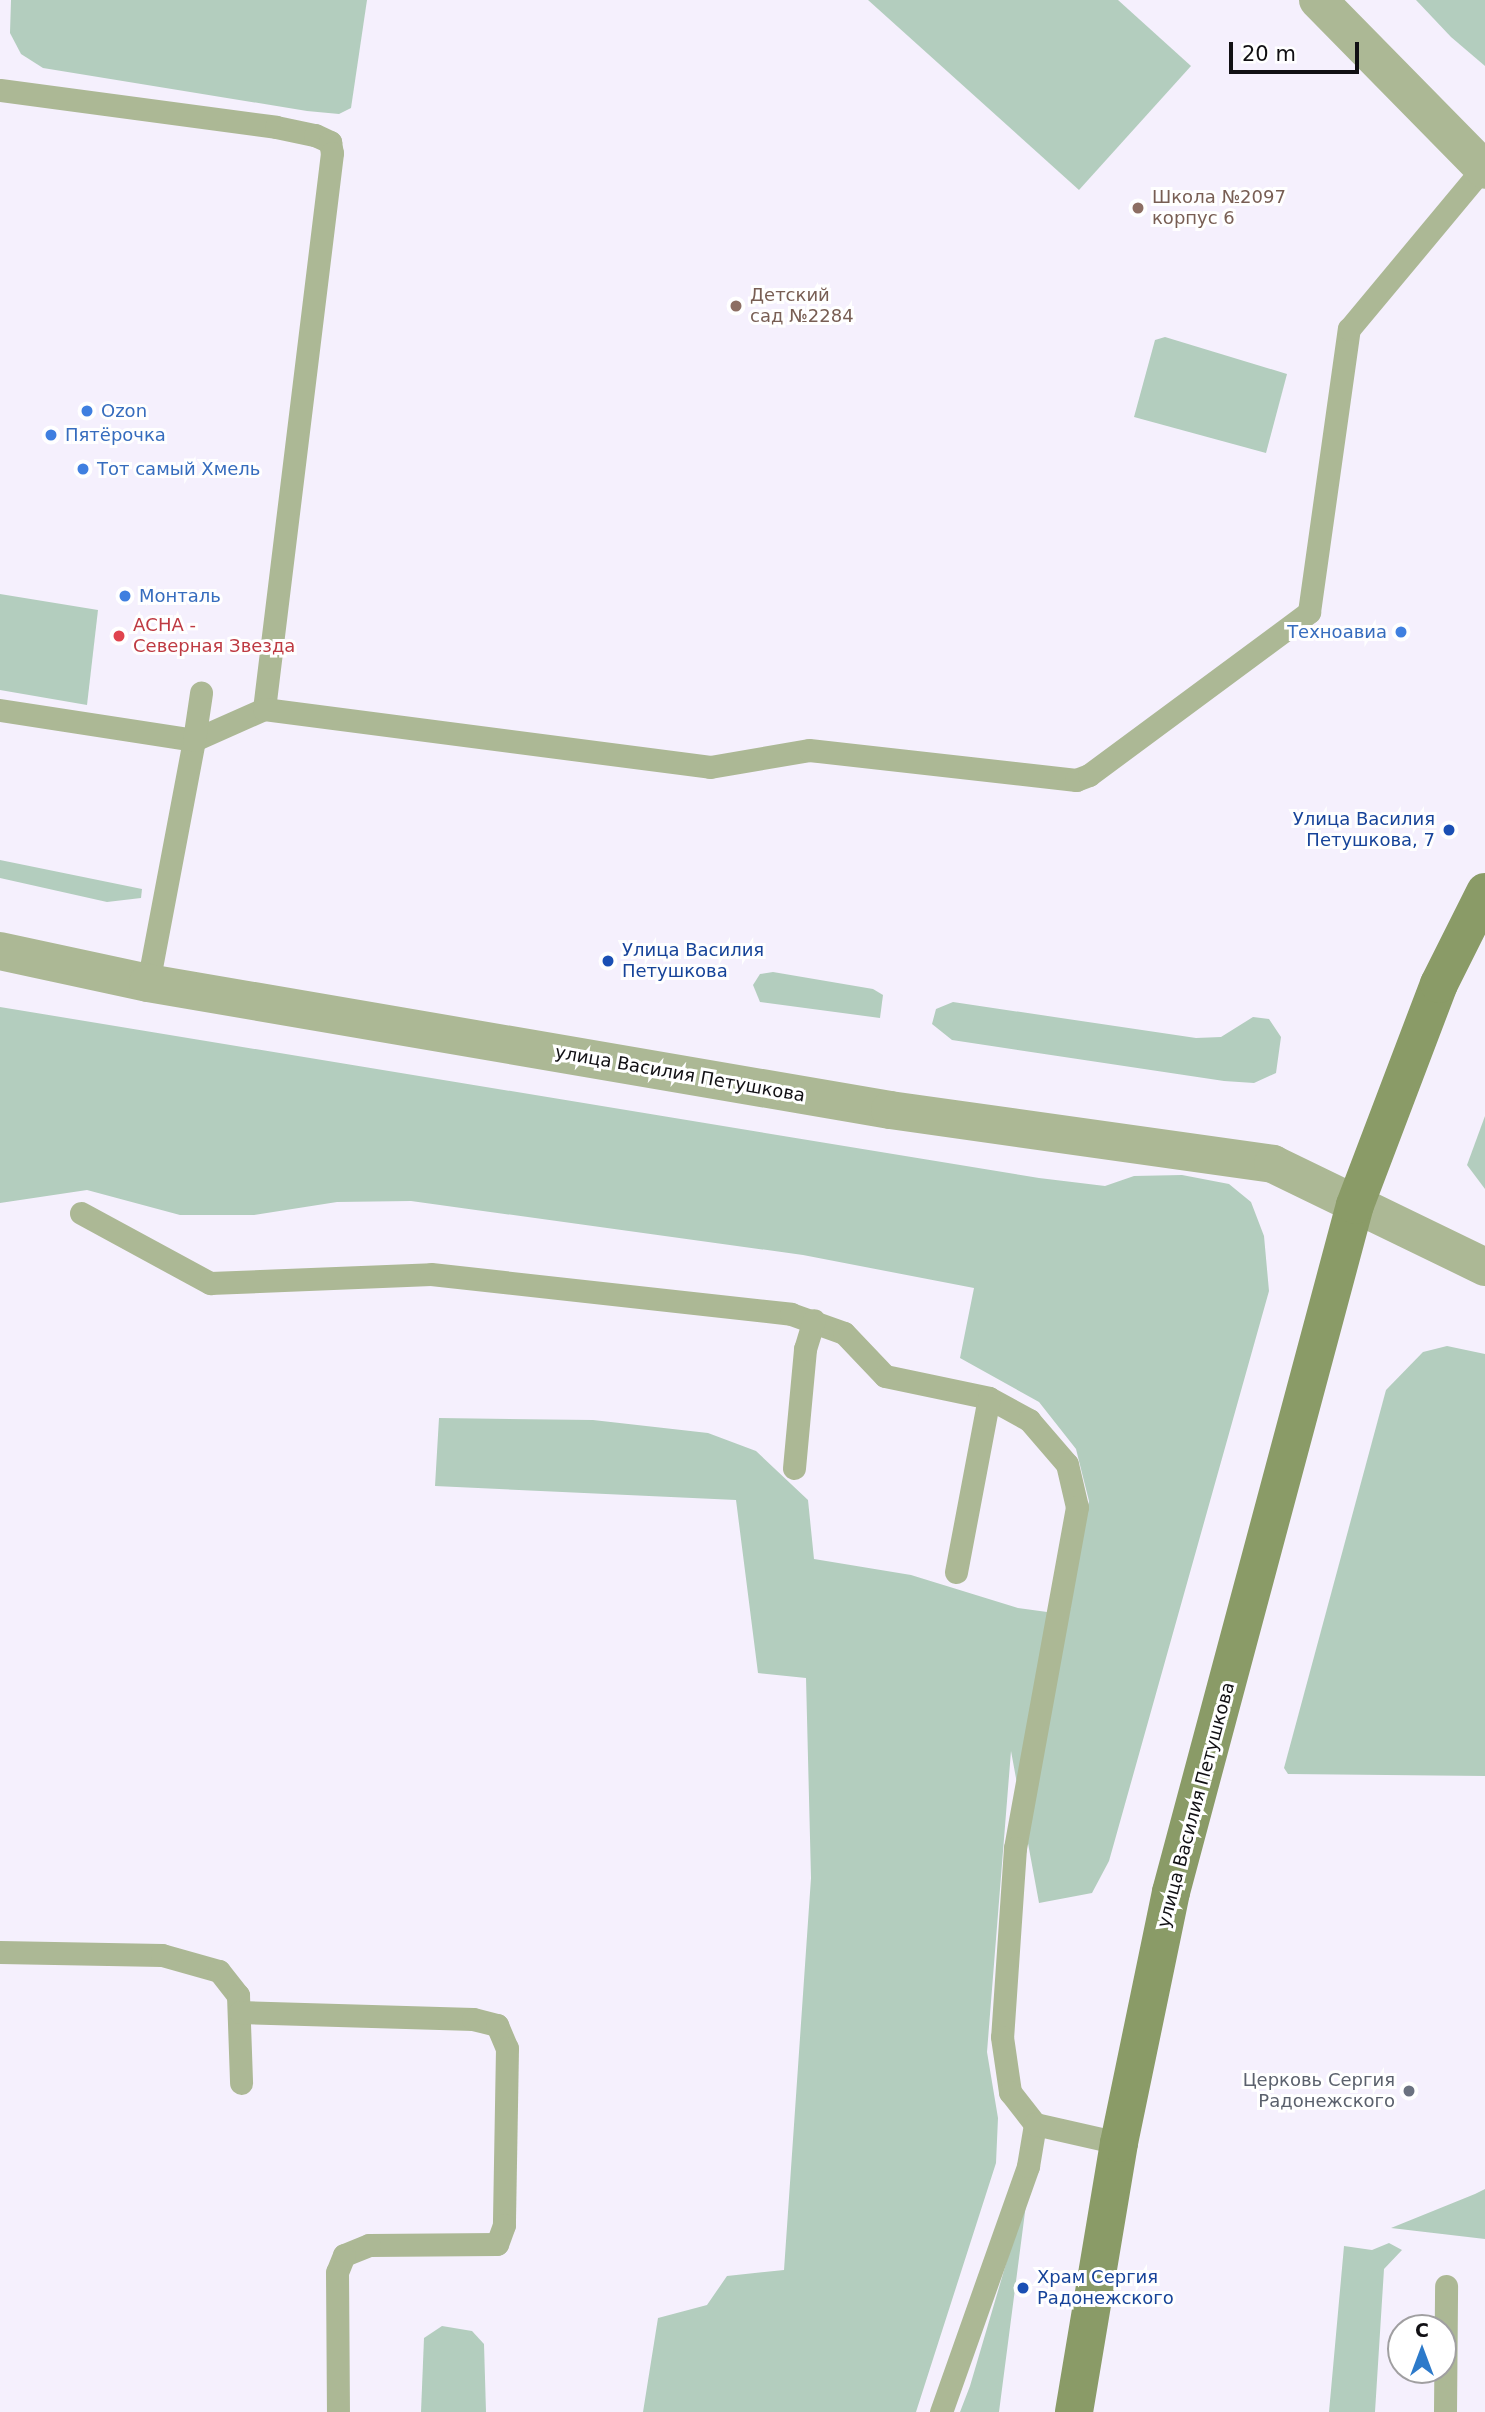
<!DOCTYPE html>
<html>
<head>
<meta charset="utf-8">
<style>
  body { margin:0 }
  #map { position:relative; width:1485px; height:2412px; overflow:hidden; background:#f5f0fd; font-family:"DejaVu Sans",sans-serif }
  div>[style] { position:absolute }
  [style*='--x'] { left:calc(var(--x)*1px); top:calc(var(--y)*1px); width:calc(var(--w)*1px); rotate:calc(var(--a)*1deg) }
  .green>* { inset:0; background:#b3cdbe }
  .service>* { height:23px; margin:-11.5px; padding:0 11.5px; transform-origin:11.5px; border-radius:11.5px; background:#acb895 }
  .minor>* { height:38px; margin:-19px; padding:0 19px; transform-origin:19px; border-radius:19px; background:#acb895 }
  .secondary>* { height:38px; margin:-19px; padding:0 19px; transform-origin:19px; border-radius:19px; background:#8a9b67 }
  .dots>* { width:19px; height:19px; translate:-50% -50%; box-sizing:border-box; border:4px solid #fff; border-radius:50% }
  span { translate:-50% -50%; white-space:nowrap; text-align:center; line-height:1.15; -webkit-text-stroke:6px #fff; paint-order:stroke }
  .education-label { font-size:18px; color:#785e54 }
  .left { translate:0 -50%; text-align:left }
  .shop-label { font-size:18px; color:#366cbe }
  .right { translate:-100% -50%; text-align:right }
  .health-label { font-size:18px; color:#be3a42 }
  .transit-label { font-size:18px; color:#164399 }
  .street-label { font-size:18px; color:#111014 }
  .worship-label { font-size:18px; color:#5b616d }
  .north { position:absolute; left:1387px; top:2314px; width:70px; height:70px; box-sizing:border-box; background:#fff; border:2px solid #a09fa1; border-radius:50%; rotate:0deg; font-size:19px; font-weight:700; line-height:28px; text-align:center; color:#111014 }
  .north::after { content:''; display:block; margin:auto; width:24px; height:32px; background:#2d7aca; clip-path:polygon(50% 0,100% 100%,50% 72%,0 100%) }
  .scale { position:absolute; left:1229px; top:42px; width:130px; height:32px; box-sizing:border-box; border:4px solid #111014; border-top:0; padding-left:9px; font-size:21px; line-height:24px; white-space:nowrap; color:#111014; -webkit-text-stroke:5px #fff; paint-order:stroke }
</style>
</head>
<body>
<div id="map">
  <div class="green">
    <div style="clip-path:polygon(11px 0,367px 0,351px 108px,339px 114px,307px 111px,43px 68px,21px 54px,10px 33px)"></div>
    <div style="clip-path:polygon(868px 0,1118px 0,1191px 66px,1079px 190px)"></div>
    <div style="clip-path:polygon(1416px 0,1485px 0,1485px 66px,1451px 37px)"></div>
    <div style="clip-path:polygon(1165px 337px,1287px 374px,1266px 453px,1134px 417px,1155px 340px)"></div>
    <div style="clip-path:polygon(0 594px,98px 610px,87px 705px,0 690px)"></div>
    <div style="clip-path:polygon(0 860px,142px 889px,141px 898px,107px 902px,0 878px)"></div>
    <div style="clip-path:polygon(773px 972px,873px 989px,883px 995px,880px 1018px,760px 1002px,753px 985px,760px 974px)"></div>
    <div style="clip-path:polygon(953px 1002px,1196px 1038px,1221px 1037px,1253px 1017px,1269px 1019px,1281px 1037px,1276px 1073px,1254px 1083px,1224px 1081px,952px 1040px,932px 1024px,936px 1009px)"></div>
    <div style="clip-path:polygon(0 1007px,1039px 1178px,1105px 1186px,1134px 1176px,1182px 1175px,1229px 1184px,1251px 1202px,1264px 1236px,1269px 1291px,1109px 1861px,1092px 1893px,1039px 1903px,1011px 1751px,987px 2052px,998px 2118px,996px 2163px,916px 2412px,643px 2412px,658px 2318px,707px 2305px,727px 2276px,784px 2270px,811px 1878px,806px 1678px,758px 1673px,736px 1500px,435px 1486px,439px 1418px,593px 1420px,708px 1433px,756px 1451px,808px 1500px,814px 1559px,911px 1575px,1018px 1608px,1069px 1615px,1089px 1501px,1076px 1449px,1039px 1402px,960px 1358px,974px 1288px,803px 1255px,411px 1201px,337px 1202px,254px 1215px,180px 1215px,87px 1190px,0 1203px)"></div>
    <div style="clip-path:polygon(1485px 1116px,1485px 1189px,1467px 1165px)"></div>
    <div style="clip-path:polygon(1447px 1346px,1485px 1354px,1485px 1776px,1288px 1774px,1284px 1768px,1386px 1390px,1423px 1352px)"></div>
    <div style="clip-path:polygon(1028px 2189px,999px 2412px,960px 2412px,970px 2386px)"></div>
    <div style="clip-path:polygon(1485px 2189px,1485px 2239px,1391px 2228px,1475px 2194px)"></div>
    <div style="clip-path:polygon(1389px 2243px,1402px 2250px,1384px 2269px,1375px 2412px,1329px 2412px,1344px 2246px,1372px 2250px)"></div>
    <div style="clip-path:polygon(442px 2326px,472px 2331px,484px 2344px,486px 2412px,421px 2412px,424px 2338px)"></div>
  </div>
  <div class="service">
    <div style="--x:0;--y:90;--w:278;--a:7.6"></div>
    <div style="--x:276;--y:127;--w:40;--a:12"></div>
    <div style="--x:315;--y:135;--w:17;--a:25"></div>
    <div style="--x:330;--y:142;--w:11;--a:80"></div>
    <div style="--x:332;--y:153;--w:560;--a:96.97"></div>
    <div style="--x:264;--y:709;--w:77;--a:156.1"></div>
    <div style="--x:194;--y:740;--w:247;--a:100.7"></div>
    <div style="--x:264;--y:709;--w:450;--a:7.4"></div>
    <div style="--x:710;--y:767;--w:100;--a:-9.7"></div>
    <div style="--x:809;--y:750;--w:269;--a:6.4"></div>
    <div style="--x:1076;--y:780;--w:14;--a:-21"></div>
    <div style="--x:1089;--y:775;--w:274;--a:-36.5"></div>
    <div style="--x:1309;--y:612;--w:286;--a:-82"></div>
    <div style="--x:1349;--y:329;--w:209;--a:-50.2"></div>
    <div style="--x:0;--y:710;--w:196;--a:8.8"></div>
    <div style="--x:194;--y:740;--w:48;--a:-81.5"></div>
    <div style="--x:81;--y:1213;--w:147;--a:28.5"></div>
    <div style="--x:210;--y:1283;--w:221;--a:-2.3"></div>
    <div style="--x:431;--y:1274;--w:362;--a:6.3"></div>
    <div style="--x:791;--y:1314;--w:56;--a:19.7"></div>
    <div style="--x:844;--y:1333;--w:59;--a:46.4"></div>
    <div style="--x:885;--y:1376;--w:106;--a:11.9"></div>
    <div style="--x:989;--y:1398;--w:46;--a:28.8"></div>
    <div style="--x:1029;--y:1420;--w:58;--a:49.2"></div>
    <div style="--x:1067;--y:1464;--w:44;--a:76.9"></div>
    <div style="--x:1077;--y:1507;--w:347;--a:100.3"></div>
    <div style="--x:1015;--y:1848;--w:189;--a:93.9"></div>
    <div style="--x:1002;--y:2037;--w:56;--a:81.7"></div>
    <div style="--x:1010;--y:2092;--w:41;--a:52"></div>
    <div style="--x:794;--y:1468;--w:120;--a:-84.7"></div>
    <div style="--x:805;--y:1349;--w:30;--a:-73"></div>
    <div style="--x:956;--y:1572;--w:177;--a:-79.3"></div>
    <div style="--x:0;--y:1952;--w:162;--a:1.1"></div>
    <div style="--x:162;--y:1955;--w:59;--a:15.7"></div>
    <div style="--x:219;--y:1971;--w:31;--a:52"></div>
    <div style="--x:238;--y:1995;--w:88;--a:88"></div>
    <div style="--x:240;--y:2012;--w:233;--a:1.7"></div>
    <div style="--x:473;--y:2019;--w:25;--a:14"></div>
    <div style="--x:497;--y:2025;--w:25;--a:67"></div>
    <div style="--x:507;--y:2048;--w:177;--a:91"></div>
    <div style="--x:504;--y:2225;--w:20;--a:110"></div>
    <div style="--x:497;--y:2244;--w:128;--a:179.6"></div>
    <div style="--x:369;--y:2245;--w:27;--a:158"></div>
    <div style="--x:344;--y:2255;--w:18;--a:112"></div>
    <div style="--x:337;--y:2272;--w:140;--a:89.6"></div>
    <div style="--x:941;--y:2412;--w:261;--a:-70.5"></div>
    <div style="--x:1028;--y:2166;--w:43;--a:-80.5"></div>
    <div style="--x:1035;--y:2124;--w:86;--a:12.7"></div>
    <div style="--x:1445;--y:2412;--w:126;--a:-89.5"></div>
  </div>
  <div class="minor">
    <div style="--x:1318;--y:0;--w:238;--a:45.5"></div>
    <div style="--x:0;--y:951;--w:151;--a:12.2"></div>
    <div style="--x:148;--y:983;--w:753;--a:9.71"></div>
    <div style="--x:890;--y:1110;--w:387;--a:8"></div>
    <div style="--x:1273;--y:1164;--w:236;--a:25.9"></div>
  </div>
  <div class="secondary">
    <div style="--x:1074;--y:2412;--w:273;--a:-80.5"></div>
    <div style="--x:1119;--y:2143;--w:256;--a:-78.3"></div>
    <div style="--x:1171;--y:1892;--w:711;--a:-75.01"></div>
    <div style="--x:1355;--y:1205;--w:236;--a:-69.2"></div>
    <div style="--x:1439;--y:984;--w:103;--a:-63.4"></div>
  </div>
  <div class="dots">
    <div style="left:1138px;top:208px;background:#8d6e63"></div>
    <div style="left:736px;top:306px;background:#8d6e63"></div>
    <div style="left:87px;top:411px;background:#3f7fe0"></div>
    <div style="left:51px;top:435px;background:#3f7fe0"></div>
    <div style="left:83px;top:469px;background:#3f7fe0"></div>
    <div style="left:125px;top:596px;background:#3f7fe0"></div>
    <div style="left:1401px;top:632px;background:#3f7fe0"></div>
    <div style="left:119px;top:636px;background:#e0444e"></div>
    <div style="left:1449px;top:830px;background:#1a4fb4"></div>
    <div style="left:608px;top:961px;background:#1a4fb4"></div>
    <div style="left:1409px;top:2091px;background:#6b7280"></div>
    <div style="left:1023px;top:2288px;background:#1a4fb4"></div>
  </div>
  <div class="education-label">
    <span class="left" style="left:1152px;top:208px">Школа №2097<br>корпус 6</span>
    <span class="left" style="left:750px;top:306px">Детский<br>сад №2284</span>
  </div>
  <div class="shop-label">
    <span class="left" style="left:101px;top:411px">Ozon</span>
    <span class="left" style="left:65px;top:435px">Пятёрочка</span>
    <span class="left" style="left:97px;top:469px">Тот самый Хмель</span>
    <span class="left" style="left:139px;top:596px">Монталь</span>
    <span class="right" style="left:1387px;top:632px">Техноавиа</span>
  </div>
  <div class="health-label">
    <span class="left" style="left:133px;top:636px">АСНА -<br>Северная Звезда</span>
  </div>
  <div class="transit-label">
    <span class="right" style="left:1435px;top:830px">Улица Василия<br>Петушкова, 7</span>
    <span class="left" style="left:622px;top:961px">Улица Василия<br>Петушкова</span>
    <span class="left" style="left:1037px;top:2288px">Храм Сергия<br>Радонежского</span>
  </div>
  <div class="street-label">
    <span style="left:680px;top:1074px;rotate:10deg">улица Василия Петушкова</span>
    <span style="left:1196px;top:1805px;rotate:-75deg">улица Василия Петушкова</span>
  </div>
  <div class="worship-label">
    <span class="right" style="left:1395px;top:2091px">Церковь Сергия<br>Радонежского</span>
  </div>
  <div class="north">С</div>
  <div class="scale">20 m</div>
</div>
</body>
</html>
